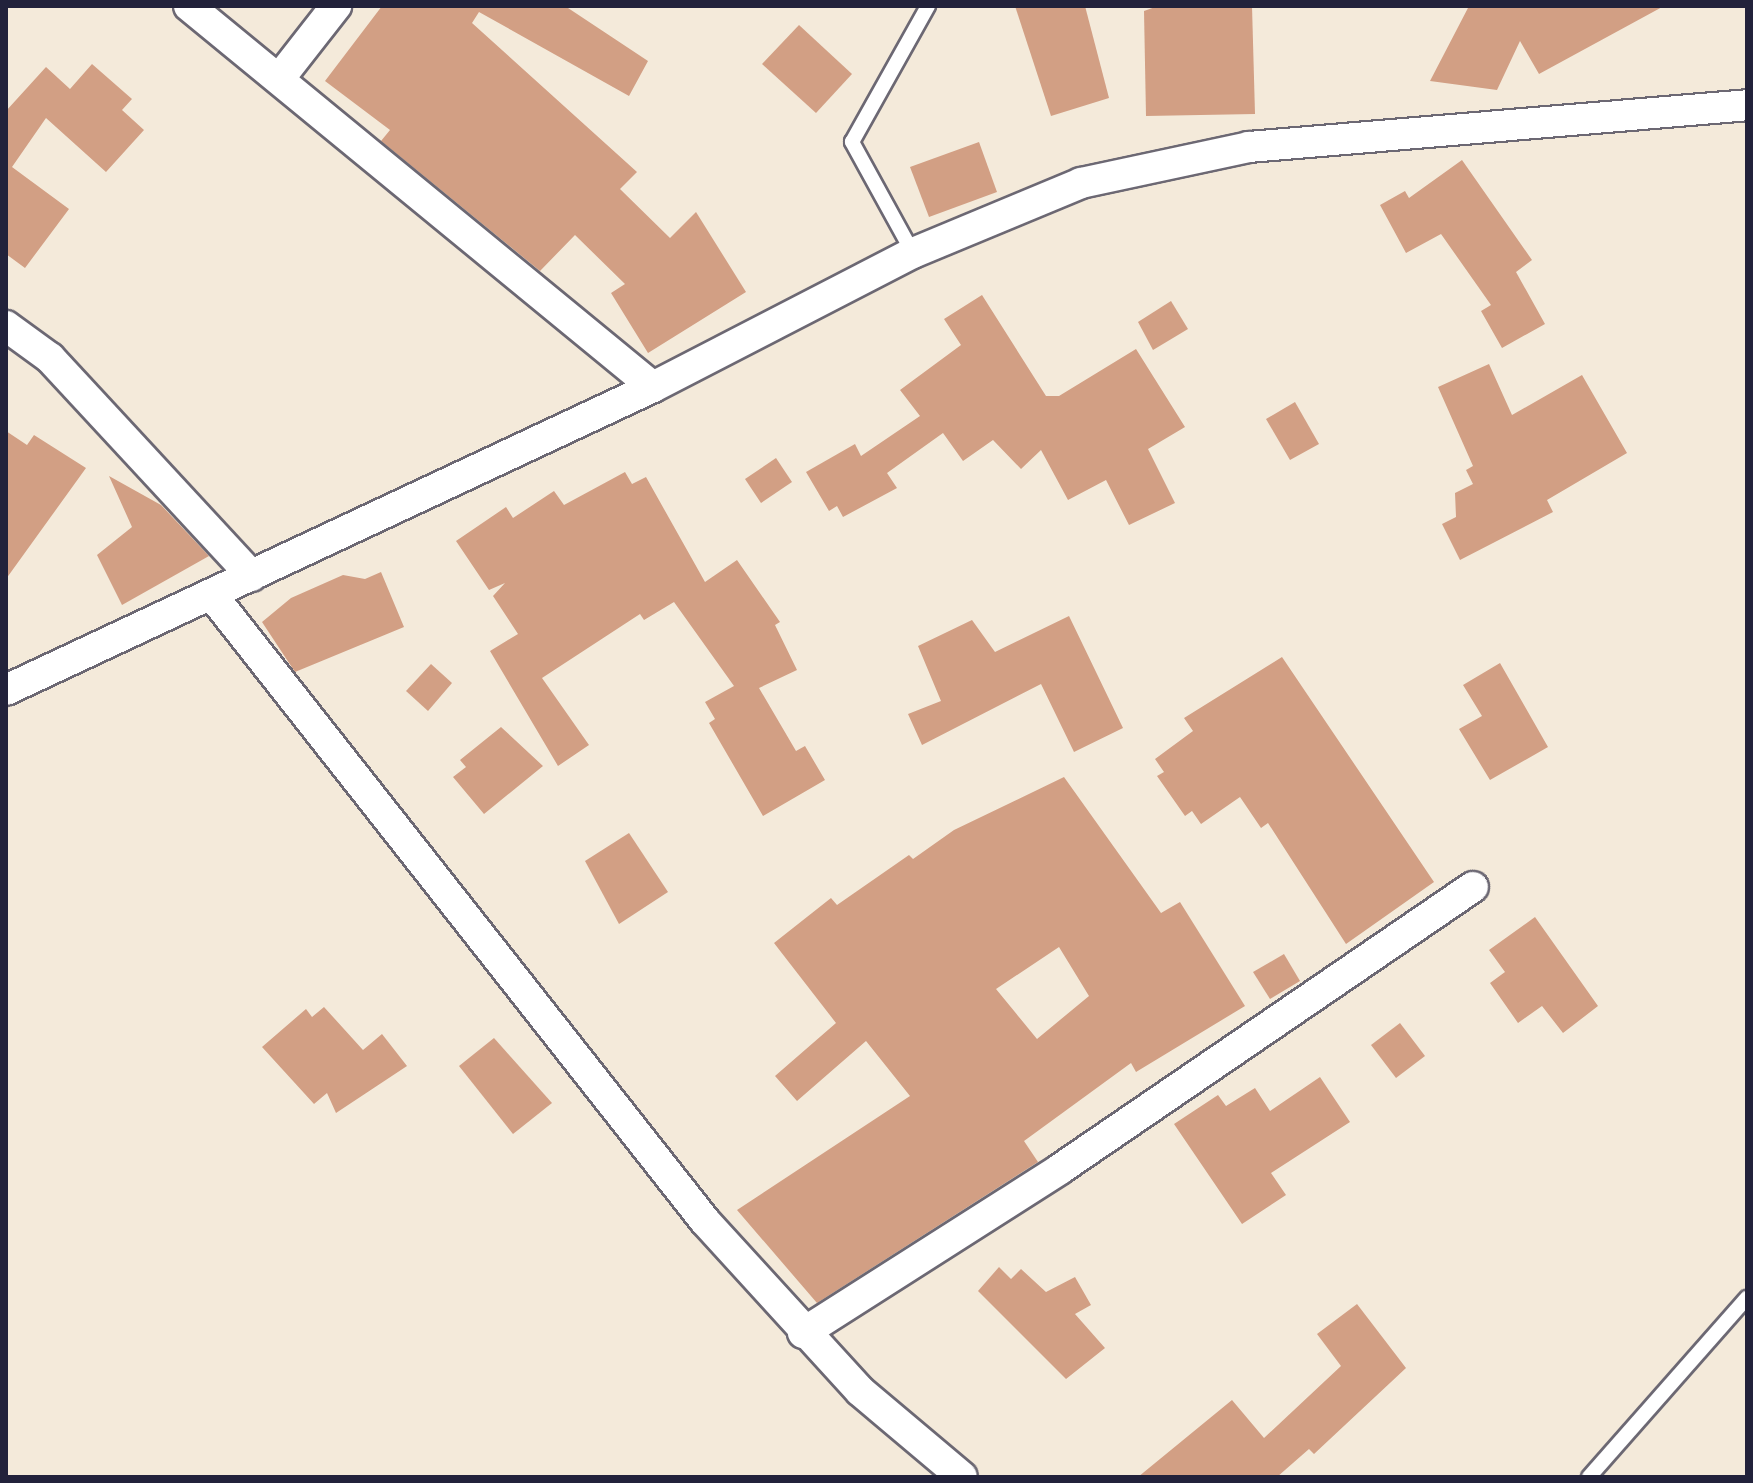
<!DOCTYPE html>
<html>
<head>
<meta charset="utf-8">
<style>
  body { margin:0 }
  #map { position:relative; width:1753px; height:1483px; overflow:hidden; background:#f4eada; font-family:"IM FELL DW Pica",serif }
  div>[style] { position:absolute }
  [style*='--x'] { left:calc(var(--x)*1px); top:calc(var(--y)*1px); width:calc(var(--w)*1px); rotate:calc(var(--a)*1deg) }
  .building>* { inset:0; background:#d29f84 }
  .roads { filter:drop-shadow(2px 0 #6c6873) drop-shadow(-2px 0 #6c6873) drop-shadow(0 2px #6c6873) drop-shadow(0 -2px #6c6873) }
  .service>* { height:14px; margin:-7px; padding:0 7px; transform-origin:7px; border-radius:7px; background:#fff }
  .minor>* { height:30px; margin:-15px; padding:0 15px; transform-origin:15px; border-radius:15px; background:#fff }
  span { translate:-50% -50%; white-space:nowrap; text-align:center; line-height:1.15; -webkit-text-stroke:6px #f6f6f2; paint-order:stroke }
  .frame { position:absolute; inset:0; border:8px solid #22223b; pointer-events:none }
</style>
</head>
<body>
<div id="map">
  <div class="building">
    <div style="clip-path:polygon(382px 6px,565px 6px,648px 61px,629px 96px,479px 12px,472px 23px,637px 172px,620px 189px,670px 238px,696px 212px,746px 292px,648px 353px,611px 293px,625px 284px,575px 235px,540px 271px,381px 141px,390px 130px,325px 81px)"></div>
    <div style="clip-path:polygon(1015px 6px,1085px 6px,1109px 98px,1051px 116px)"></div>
    <div style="clip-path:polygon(1158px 6px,1252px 6px,1255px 114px,1146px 116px,1144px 11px)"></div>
    <div style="clip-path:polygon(1469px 6px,1664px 6px,1539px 74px,1520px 41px,1497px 90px,1430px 81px)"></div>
    <div style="clip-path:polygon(799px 25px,852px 74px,816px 113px,762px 64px)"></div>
    <div style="clip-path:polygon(92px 64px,132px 99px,122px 110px,144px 130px,106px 172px,46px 118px,12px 167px,69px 209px,25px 268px,6px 254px,6px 111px,46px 67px,70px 89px)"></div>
    <div style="clip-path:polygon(979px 142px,997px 192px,929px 217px,910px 167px)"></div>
    <div style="clip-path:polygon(1462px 160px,1532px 260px,1516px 272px,1545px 324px,1502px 348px,1481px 311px,1491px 305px,1441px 234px,1406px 253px,1380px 205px,1405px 191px,1409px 198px)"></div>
    <div style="clip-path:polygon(982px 295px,1046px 396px,1059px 396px,1136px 349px,1185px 427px,1148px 449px,1175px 503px,1129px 525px,1106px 480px,1068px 500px,1041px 450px,1021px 469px,993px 440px,963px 461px,943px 433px,887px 473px,897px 488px,843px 517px,837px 506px,829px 511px,806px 472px,855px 444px,861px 456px,920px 416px,900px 390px,961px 345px,944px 319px)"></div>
    <div style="clip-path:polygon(1171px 301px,1188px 329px,1153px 350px,1138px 322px)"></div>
    <div style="clip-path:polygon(1489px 364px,1512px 415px,1582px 375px,1627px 453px,1547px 500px,1553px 512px,1460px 560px,1442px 524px,1456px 517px,1455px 493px,1473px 484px,1466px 470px,1473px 466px,1438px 387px)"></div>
    <div style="clip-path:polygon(1295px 402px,1319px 444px,1290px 460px,1266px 419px)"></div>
    <div style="clip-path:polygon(6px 431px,27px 445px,34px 435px,86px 468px,6px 579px)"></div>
    <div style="clip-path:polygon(776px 458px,792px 482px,761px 503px,745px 479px)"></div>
    <div style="clip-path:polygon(625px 472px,632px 484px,646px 477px,705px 582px,737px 560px,780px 622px,775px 625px,797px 670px,759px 688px,796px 751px,805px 746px,825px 780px,763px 816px,709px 723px,715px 719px,705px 702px,734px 686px,674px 602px,644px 620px,640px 614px,542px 678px,589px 745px,558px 766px,490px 651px,518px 634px,493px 596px,505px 583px,489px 590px,456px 541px,506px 507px,513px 518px,554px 491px,564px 505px)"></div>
    <div style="clip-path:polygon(109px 476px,161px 505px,209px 556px,122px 605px,97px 555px,132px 527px)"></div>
    <div style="clip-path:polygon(381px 572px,404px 627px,295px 672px,262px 622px,291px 598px,343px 575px,365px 579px)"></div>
    <div style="clip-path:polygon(1069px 616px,1123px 728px,1074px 752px,1041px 684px,922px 745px,908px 714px,941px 701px,918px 646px,972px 620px,995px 652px)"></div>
    <div style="clip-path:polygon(1282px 657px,1434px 882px,1346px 944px,1268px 823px,1261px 828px,1240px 797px,1201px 824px,1192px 811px,1185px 816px,1157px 776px,1164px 772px,1155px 759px,1193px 731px,1184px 718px)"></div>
    <div style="clip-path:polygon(1500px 663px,1548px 747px,1490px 780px,1459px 729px,1482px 716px,1463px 685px)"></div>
    <div style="clip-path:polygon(431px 664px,452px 683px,428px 711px,406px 691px)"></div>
    <div style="clip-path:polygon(501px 727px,543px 766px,484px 814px,453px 777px,466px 767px,460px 760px)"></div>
    <div style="clip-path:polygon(evenodd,1064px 777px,1161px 913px,1180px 902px,1245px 1006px,1136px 1072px,1131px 1063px,1024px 1141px,1038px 1162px,817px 1303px,737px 1210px,910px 1096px,866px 1041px,797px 1101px,775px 1076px,836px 1023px,774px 943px,831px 898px,837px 905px,909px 855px,913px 859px,954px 830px,1064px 777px,1059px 947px,1089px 996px,1037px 1039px,996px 989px,1059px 947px)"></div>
    <div style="clip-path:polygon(629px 833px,668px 892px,619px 924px,585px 861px)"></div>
    <div style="clip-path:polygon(1535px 917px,1598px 1006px,1563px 1033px,1542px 1006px,1518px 1023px,1490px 983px,1505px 972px,1489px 950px)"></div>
    <div style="clip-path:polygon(1284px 954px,1300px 981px,1270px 999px,1253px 972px)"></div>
    <div style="clip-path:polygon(324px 1007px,363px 1050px,382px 1034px,407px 1066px,336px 1113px,327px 1093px,314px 1104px,262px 1047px,306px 1009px,312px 1017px)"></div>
    <div style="clip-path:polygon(1400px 1023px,1425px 1056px,1396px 1078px,1371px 1045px)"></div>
    <div style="clip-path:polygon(494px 1038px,552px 1103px,513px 1134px,459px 1066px)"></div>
    <div style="clip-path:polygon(1320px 1077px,1350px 1122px,1271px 1173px,1286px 1195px,1242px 1224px,1174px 1124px,1218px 1095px,1226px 1106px,1255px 1088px,1270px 1111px)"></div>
    <div style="clip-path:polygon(999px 1267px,1011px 1279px,1021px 1269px,1046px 1292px,1075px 1277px,1091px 1305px,1075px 1314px,1105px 1348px,1066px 1379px,978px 1291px)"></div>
    <div style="clip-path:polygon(1357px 1304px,1406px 1368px,1314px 1454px,1309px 1449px,1277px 1477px,1138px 1477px,1232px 1400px,1264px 1438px,1341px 1366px,1317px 1334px)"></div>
  </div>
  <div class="roads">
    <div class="service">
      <div style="--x:913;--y:253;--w:127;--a:-118.8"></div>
      <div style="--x:852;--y:142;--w:156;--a:-60.8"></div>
      <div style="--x:1589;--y:1477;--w:239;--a:-48.6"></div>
    </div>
    <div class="minor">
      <div style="--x:189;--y:6;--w:600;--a:39.39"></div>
      <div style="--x:279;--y:79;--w:93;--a:-52"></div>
      <div style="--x:6;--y:326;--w:54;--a:36"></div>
      <div style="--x:50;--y:358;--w:297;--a:47.2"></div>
      <div style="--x:212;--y:595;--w:797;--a:51.78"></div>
      <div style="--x:705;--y:1221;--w:230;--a:47.6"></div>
      <div style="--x:860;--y:1391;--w:133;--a:40.1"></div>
      <div style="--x:6;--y:690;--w:714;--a:-25.09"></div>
      <div style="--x:653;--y:387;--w:292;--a:-27.3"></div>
      <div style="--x:913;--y:253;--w:182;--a:-22.6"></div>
      <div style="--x:1081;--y:183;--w:172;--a:-12.1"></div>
      <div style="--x:1249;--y:147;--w:500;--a:-4.8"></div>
      <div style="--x:803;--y:1333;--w:305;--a:-32.5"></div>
      <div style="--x:1060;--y:1169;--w:500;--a:-34.33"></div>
    </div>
  </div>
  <div class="frame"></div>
</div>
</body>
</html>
